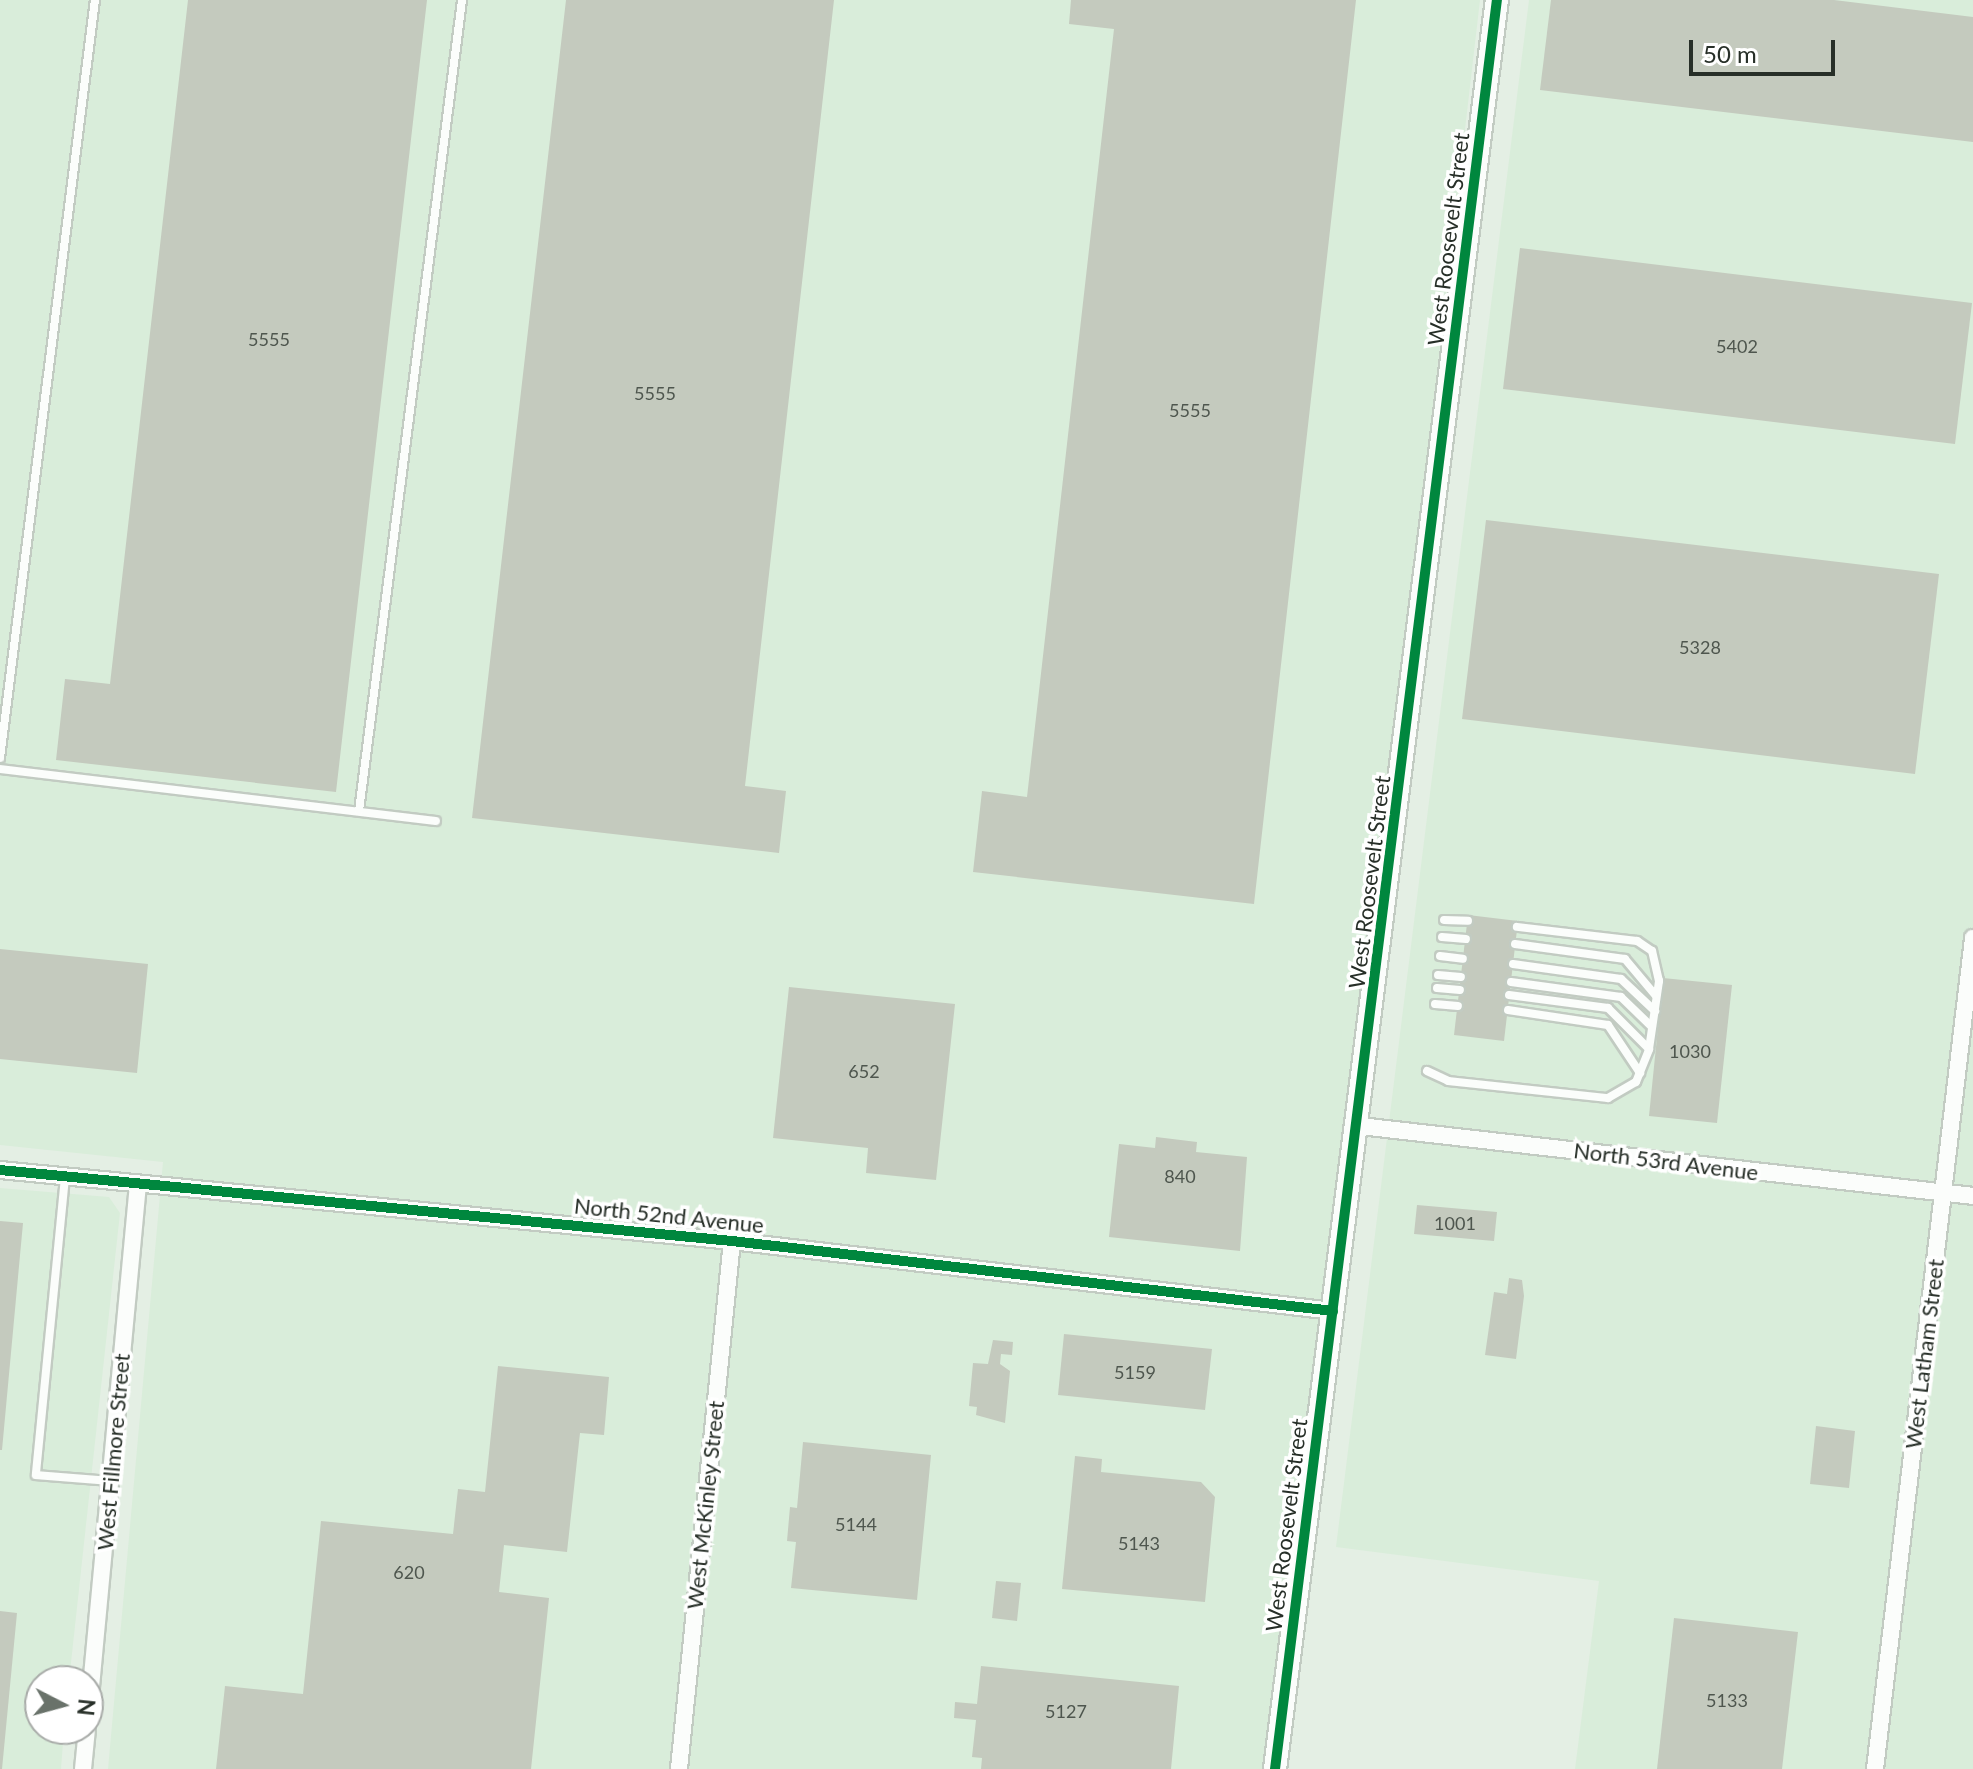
<!DOCTYPE html>
<html>
<head>
<meta charset="utf-8">
<style>
  body { margin:0 }
  #map { position:relative; width:1973px; height:1769px; overflow:hidden; background:#e4efe4; font-family:Lato,sans-serif }
  div>[style] { position:absolute }
  [style*='--x'] { left:calc(var(--x)*1px); top:calc(var(--y)*1px); width:calc(var(--w)*1px); rotate:calc(var(--a)*1deg) }
  .built>* { inset:0; background:#d9edda }
  .building>* { inset:0; background:#c4cabe }
  .roads { filter:drop-shadow(2px 0 #c2cbc2) drop-shadow(-2px 0 #c2cbc2) drop-shadow(0 2px #c2cbc2) drop-shadow(0 -2px #c2cbc2) }
  .lane>* { height:8px; margin:-4px; padding:0 4px; transform-origin:4px; border-radius:4px; background:#fbfdfb }
  .street>* { height:16px; margin:-8px; padding:0 8px; transform-origin:8px; border-radius:8px; background:#fbfdfb }
  .secondary>* { height:22px; margin:-11px; padding:0 11px; transform-origin:11px; border-radius:11px; background:#fbfdfb }
  .cycleway>* { height:10px; margin:-5px; padding:0 5px; transform-origin:5px; border-radius:5px; background:#00873e }
  span { translate:-50% -50%; white-space:nowrap; text-align:center; line-height:1.15; -webkit-text-stroke:7px #fff; paint-order:stroke }
  .number-label { font-size:18px; color:#4e564e }
  .number-label span { -webkit-text-stroke-width:0 }
  .street-label { font-size:22px; color:#272f28 }
  .north { position:absolute; left:24px; top:1665px; width:80px; height:80px; box-sizing:border-box; background:#fff; border:2px solid #a9aca9; border-radius:50%; rotate:96deg; font-size:22px; font-weight:700; line-height:32px; text-align:center; color:#272f28 }
  .north::after { content:''; display:block; margin:auto; width:28px; height:36px; background:#69726a; clip-path:polygon(50% 0,100% 100%,50% 72%,0 100%) }
  .scale { position:absolute; left:1689px; top:40px; width:146px; height:36px; box-sizing:border-box; border:4px solid #272f28; border-top:0; padding-left:10px; font-size:24px; line-height:28px; white-space:nowrap; color:#272f28; -webkit-text-stroke:6px #fff; paint-order:stroke }
</style>
</head>
<body>
<div id="map">
  <div class="built">
    <div style="clip-path:polygon(0 0,1480px 0,1275px 1769px,108px 1769px,163px 1162px,0 1145px)"></div>
    <div style="clip-path:polygon(1529px 0,1973px 0,1973px 1769px,1575px 1769px,1599px 1581px,1336px 1547px)"></div>
    <div style="clip-path:polygon(0 1188px,109px 1197px,120px 1213px,69px 1681px,40px 1681px,40px 1729px,64px 1729px,61px 1769px,0 1769px)"></div>
  </div>
  <div class="building">
    <div style="clip-path:polygon(188px 0,427px 0,336px 792px,56px 760px,65px 679px,110px 684px)"></div>
    <div style="clip-path:polygon(566px 0,834px 0,745px 786px,786px 791px,779px 853px,472px 818px)"></div>
    <div style="clip-path:polygon(1071px 0,1356px 0,1254px 904px,973px 872px,982px 791px,1027px 797px,1114px 29px,1069px 24px)"></div>
    <div style="clip-path:polygon(1551px 0,1834px 0,1973px 17px,1973px 142px,1540px 90px)"></div>
    <div style="clip-path:polygon(1520px 248px,1972px 303px,1955px 444px,1503px 389px)"></div>
    <div style="clip-path:polygon(1486px 520px,1939px 574px,1915px 774px,1462px 719px)"></div>
    <div style="clip-path:polygon(1468px 915px,1518px 921px,1504px 1041px,1454px 1035px)"></div>
    <div style="clip-path:polygon(0 949px,148px 964px,137px 1073px,0 1059px)"></div>
    <div style="clip-path:polygon(1663px 978px,1732px 985px,1717px 1123px,1649px 1116px)"></div>
    <div style="clip-path:polygon(789px 987px,955px 1004px,936px 1180px,866px 1173px,868px 1148px,773px 1138px)"></div>
    <div style="clip-path:polygon(1156px 1137px,1197px 1142px,1196px 1152px,1247px 1157px,1240px 1251px,1109px 1237px,1119px 1144px,1155px 1148px)"></div>
    <div style="clip-path:polygon(1417px 1205px,1497px 1212px,1494px 1241px,1414px 1234px)"></div>
    <div style="clip-path:polygon(0 1221px,23px 1223px,2px 1450px,0 1450px)"></div>
    <div style="clip-path:polygon(1509px 1278px,1522px 1280px,1524px 1296px,1516px 1359px,1485px 1355px,1494px 1292px,1507px 1294px)"></div>
    <div style="clip-path:polygon(1064px 1334px,1212px 1349px,1205px 1410px,1058px 1395px)"></div>
    <div style="clip-path:polygon(993px 1340px,1013px 1342px,1012px 1355px,1001px 1354px,1000px 1364px,1010px 1371px,1005px 1423px,976px 1415px,977px 1407px,969px 1406px,973px 1363px,988px 1364px)"></div>
    <div style="clip-path:polygon(498px 1366px,609px 1377px,604px 1435px,580px 1433px,567px 1552px,504px 1545px,499px 1592px,549px 1598px,531px 1769px,216px 1769px,225px 1686px,303px 1694px,321px 1521px,453px 1534px,458px 1489px,485px 1492px)"></div>
    <div style="clip-path:polygon(1816px 1426px,1855px 1431px,1849px 1488px,1810px 1484px)"></div>
    <div style="clip-path:polygon(803px 1442px,931px 1455px,917px 1600px,791px 1588px,796px 1542px,787px 1541px,790px 1507px,797px 1508px)"></div>
    <div style="clip-path:polygon(1075px 1456px,1102px 1459px,1101px 1472px,1201px 1482px,1215px 1497px,1205px 1602px,1062px 1589px)"></div>
    <div style="clip-path:polygon(996px 1581px,1021px 1583px,1017px 1621px,992px 1618px)"></div>
    <div style="clip-path:polygon(0 1611px,17px 1613px,2px 1769px,0 1769px)"></div>
    <div style="clip-path:polygon(1674px 1618px,1798px 1632px,1782px 1769px,1657px 1769px)"></div>
    <div style="clip-path:polygon(981px 1666px,1179px 1686px,1171px 1769px,981px 1769px,982px 1758px,972px 1757px,976px 1720px,954px 1718px,955px 1702px,977px 1704px)"></div>
  </div>
  <div class="roads">
    <div class="lane">
      <div style="--x:0;--y:758;--w:764;--a:-82.86"></div>
      <div style="--x:0;--y:769;--w:439;--a:6.8"></div>
      <div style="--x:359;--y:811;--w:818;--a:-82.76"></div>
      <div style="--x:1444;--y:920;--w:24;--a:2"></div>
      <div style="--x:1442;--y:937;--w:24;--a:5"></div>
      <div style="--x:1515;--y:944;--w:111;--a:7.8"></div>
      <div style="--x:1625;--y:959;--w:48;--a:50"></div>
      <div style="--x:1440;--y:956;--w:23;--a:7"></div>
      <div style="--x:1513;--y:964;--w:109;--a:7.9"></div>
      <div style="--x:1621;--y:979;--w:47;--a:43.3"></div>
      <div style="--x:1438;--y:975;--w:23;--a:5"></div>
      <div style="--x:1511;--y:982;--w:111;--a:7.8"></div>
      <div style="--x:1621;--y:997;--w:43;--a:44.1"></div>
      <div style="--x:1437;--y:988;--w:23;--a:5"></div>
      <div style="--x:1509;--y:995;--w:100;--a:7.5"></div>
      <div style="--x:1608;--y:1008;--w:58;--a:45"></div>
      <div style="--x:1435;--y:1004;--w:23;--a:5"></div>
      <div style="--x:1508;--y:1010;--w:101;--a:8.5"></div>
      <div style="--x:1608;--y:1025;--w:58;--a:56.3"></div>
      <div style="--x:1427;--y:1071;--w:23;--a:25"></div>
      <div style="--x:1448;--y:1081;--w:161;--a:6.1"></div>
      <div style="--x:1608;--y:1098;--w:32;--a:-30"></div>
      <div style="--x:1636;--y:1082;--w:35;--a:-68"></div>
      <div style="--x:1649;--y:1049;--w:69;--a:-81.6"></div>
      <div style="--x:1659;--y:981;--w:31;--a:-103"></div>
      <div style="--x:1652;--y:951;--w:18;--a:-146"></div>
      <div style="--x:1637;--y:941;--w:121;--a:-173.3"></div>
      <div style="--x:65;--y:1177;--w:299;--a:95.6"></div>
      <div style="--x:36;--y:1475;--w:74;--a:4.6"></div>
    </div>
    <div class="street">
      <div style="--x:1360;--y:1126;--w:617;--a:6.51"></div>
      <div style="--x:0;--y:1170;--w:735;--a:5.54"></div>
      <div style="--x:732;--y:1241;--w:605;--a:6.64"></div>
      <div style="--x:88;--y:1719;--w:537;--a:-84.66"></div>
      <div style="--x:83;--y:1769;--w:40;--a:-84.3"></div>
      <div style="--x:679;--y:1769;--w:531;--a:-84.27"></div>
      <div style="--x:1875;--y:1769;--w:837;--a:-83.27"></div>
    </div>
    <div class="secondary">
      <div style="--x:1275;--y:1769;--w:1783;--a:-82.85"></div>
    </div>
  </div>
  <div class="cycleway">
    <div style="--x:0;--y:1170;--w:735;--a:5.54"></div>
    <div style="--x:732;--y:1241;--w:605;--a:6.64"></div>
    <div style="--x:1275;--y:1769;--w:1783;--a:-82.85"></div>
  </div>
  <div class="number-label">
    <span style="left:269px;top:339px">5555</span>
    <span style="left:1737px;top:346px">5402</span>
    <span style="left:655px;top:393px">5555</span>
    <span style="left:1190px;top:410px">5555</span>
    <span style="left:1700px;top:647px">5328</span>
    <span style="left:1690px;top:1051px">1030</span>
    <span style="left:864px;top:1071px">652</span>
    <span style="left:1180px;top:1176px">840</span>
    <span style="left:1455px;top:1223px">1001</span>
    <span style="left:1135px;top:1372px">5159</span>
    <span style="left:856px;top:1524px">5144</span>
    <span style="left:1139px;top:1543px">5143</span>
    <span style="left:409px;top:1572px">620</span>
    <span style="left:1727px;top:1700px">5133</span>
    <span style="left:1066px;top:1711px">5127</span>
  </div>
  <div class="street-label">
    <span style="left:1448px;top:239px;rotate:-83deg">West Roosevelt Street</span>
    <span style="left:1369px;top:882px;rotate:-83deg">West Roosevelt Street</span>
    <span style="left:1666px;top:1161px;rotate:7deg">North 53rd Avenue</span>
    <span style="left:669px;top:1215px;rotate:6deg">North 52nd Avenue</span>
    <span style="left:1924px;top:1354px;rotate:-83deg">West Latham Street</span>
    <span style="left:113px;top:1452px;rotate:-85deg">West Fillmore Street</span>
    <span style="left:705px;top:1505px;rotate:-84deg">West McKinley Street</span>
    <span style="left:1286px;top:1525px;rotate:-83deg">West Roosevelt Street</span>
  </div>
  <div class="north">N</div>
  <div class="scale">50 m</div>
</div>
</body>
</html>
